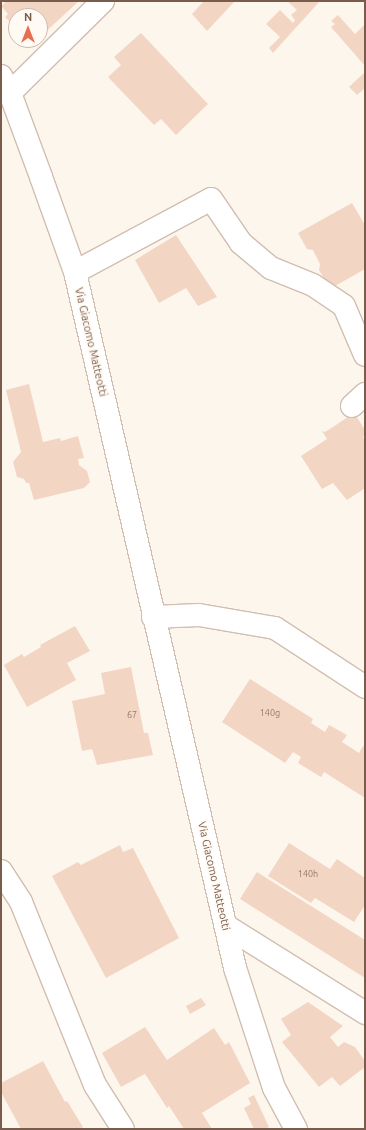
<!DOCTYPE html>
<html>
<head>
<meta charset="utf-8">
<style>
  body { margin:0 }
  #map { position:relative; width:366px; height:1130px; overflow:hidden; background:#fdf6ec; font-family:Ubuntu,sans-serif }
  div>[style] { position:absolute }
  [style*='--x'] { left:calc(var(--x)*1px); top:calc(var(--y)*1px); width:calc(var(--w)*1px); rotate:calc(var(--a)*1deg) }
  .building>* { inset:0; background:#f3d5c3 }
  .roads { filter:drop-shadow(1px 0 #d1beb0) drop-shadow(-1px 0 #d1beb0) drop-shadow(0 1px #d1beb0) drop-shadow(0 -1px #d1beb0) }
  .street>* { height:22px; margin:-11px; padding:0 11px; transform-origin:11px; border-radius:11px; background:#fff }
  .secondary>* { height:22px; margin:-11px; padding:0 11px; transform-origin:11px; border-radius:11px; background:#fff }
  span { translate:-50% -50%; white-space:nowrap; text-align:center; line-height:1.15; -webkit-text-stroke:3.5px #fffaf3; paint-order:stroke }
  .number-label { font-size:9px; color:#987a6a }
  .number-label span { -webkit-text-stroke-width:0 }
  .street-label { font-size:11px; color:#7a5c4d }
  .frame { position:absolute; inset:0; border:2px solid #7a5c4d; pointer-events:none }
  .north { position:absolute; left:8px; top:8px; width:40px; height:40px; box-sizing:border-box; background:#fffaf3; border:1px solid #cabbb1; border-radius:50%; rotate:0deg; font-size:11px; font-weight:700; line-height:16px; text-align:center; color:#7a5c4d }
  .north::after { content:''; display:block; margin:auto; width:14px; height:18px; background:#e76f51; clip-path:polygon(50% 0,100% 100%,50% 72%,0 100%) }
</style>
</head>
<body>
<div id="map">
  <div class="building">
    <div style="clip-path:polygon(3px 1px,79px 1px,40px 37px,40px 16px,16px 16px,16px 28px,5px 17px,8px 14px,1px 6px,5px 3px)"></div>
    <div style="clip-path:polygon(204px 1px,235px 1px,207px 31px,192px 14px)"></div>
    <div style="clip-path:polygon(287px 1px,320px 1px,273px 53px,269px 48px,280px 37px,266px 24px,280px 10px,293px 23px,295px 20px,291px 15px,297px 10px)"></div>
    <div style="clip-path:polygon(338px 15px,355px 34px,365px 24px,365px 66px,331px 27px,335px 24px,331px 21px)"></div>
    <div style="clip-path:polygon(141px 33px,208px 104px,176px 135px,161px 119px,154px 125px,108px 77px,121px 65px,114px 57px)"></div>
    <div style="clip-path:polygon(22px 40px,37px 40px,29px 48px)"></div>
    <div style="clip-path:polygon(365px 72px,365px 88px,357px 95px,349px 87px)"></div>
    <div style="clip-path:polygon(352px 203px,365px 225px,365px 269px,330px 289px,319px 270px,320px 264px,313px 250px,307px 249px,298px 233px)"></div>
    <div style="clip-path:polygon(176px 235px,217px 297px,198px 306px,186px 288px,159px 303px,135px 260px)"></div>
    <div style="clip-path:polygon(29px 384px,43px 442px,60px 438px,61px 441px,78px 436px,84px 458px,78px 459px,79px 465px,87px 471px,90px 482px,84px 488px,34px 500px,29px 483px,26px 483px,24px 479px,17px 477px,13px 462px,21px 452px,6px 390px)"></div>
    <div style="clip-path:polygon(353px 411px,365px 430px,365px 435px,363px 437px,365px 441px,365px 488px,347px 500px,333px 483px,322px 489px,301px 456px,327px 439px,322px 431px,325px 432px,336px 425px,352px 414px)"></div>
    <div style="clip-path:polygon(75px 626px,90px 651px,67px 663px,76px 680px,27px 707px,4px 665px,22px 654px,24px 657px,41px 647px,40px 645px)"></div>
    <div style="clip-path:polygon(131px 667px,144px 733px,148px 733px,153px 755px,97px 765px,92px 749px,82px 751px,72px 701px,105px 694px,101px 673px)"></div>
    <div style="clip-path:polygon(250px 679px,313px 719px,311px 723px,325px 732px,329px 725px,347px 735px,342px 742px,359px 753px,363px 746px,365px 747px,365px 798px,324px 772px,321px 777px,298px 763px,301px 757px,293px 752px,285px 763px,222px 722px)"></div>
    <div style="clip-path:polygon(289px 843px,330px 869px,337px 859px,365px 878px,365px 905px,354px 922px,315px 898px,311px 903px,268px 876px)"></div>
    <div style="clip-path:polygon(120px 845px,123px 852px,133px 848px,179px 938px,106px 978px,52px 876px,78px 862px,81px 865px)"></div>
    <div style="clip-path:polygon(257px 872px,365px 940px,365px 978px,240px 899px)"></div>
    <div style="clip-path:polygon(201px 998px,206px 1005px,190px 1014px,186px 1006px)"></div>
    <div style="clip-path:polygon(308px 1002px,343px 1026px,330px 1037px,338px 1047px,344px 1042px,355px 1047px,365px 1061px,365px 1067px,340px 1086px,332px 1077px,319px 1087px,282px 1042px,291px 1035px,281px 1019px)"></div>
    <div style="clip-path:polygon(145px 1027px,167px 1060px,214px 1028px,225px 1045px,229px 1042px,250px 1083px,202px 1113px,212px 1129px,184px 1129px,169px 1106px,167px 1108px,145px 1074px,121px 1087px,102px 1053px)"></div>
    <div style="clip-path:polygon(43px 1061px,65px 1102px,67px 1101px,83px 1127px,80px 1129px,21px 1129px,1px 1092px,1px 1083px)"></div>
    <div style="clip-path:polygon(254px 1095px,269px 1127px,265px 1129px,254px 1129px,244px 1108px,251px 1104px,248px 1098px)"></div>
  </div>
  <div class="roads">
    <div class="street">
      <div style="--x:1;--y:91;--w:9;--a:13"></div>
      <div style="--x:10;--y:93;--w:131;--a:-44.7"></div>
      <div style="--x:75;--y:272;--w:154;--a:-28.2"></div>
      <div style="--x:211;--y:199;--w:53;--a:55.7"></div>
      <div style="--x:241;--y:243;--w:39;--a:40"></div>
      <div style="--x:271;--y:268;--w:45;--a:22"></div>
      <div style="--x:313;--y:285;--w:37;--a:34"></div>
      <div style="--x:344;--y:306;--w:53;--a:66.8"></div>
      <div style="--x:352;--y:406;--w:18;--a:-43"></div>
      <div style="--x:153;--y:617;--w:46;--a:-2.5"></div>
      <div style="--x:199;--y:615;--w:77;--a:9.7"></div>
      <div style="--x:275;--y:628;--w:108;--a:33.2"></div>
      <div style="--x:226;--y:926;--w:164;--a:32"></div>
    </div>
    <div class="secondary">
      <div style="--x:1;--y:76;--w:19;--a:62"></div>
      <div style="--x:10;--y:93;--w:90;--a:69.7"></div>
      <div style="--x:41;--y:177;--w:101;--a:70.3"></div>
      <div style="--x:75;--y:272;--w:714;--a:77.05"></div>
      <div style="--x:235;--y:968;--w:126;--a:72"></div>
      <div style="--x:274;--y:1088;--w:47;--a:61.8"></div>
      <div style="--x:1;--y:871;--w:37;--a:57"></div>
      <div style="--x:21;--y:902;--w:197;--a:68"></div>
      <div style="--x:95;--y:1085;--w:52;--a:57.5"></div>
    </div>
  </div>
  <div class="number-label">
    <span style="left:270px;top:713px">140g</span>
    <span style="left:132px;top:715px">67</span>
    <span style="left:308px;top:874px">140h</span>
  </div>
  <div class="street-label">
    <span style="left:91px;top:342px;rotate:77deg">Via Giacomo Matteotti</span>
    <span style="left:214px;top:876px;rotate:77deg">Via Giacomo Matteotti</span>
  </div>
  <div class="frame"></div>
  <div class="north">N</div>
</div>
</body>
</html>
